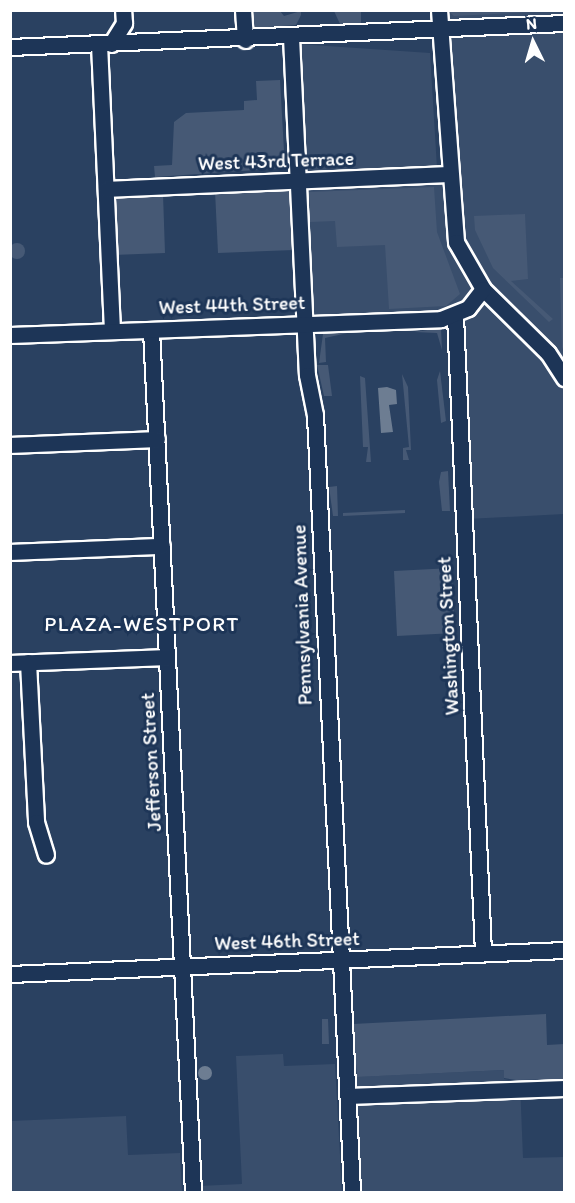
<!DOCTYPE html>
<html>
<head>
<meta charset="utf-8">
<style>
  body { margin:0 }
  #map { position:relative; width:575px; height:1203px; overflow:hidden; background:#2a4161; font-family:Itim,sans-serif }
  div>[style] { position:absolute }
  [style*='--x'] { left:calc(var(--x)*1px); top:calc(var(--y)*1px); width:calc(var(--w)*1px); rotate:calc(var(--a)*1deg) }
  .built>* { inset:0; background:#394e6c }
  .green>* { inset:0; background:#465975 }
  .round { border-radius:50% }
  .water>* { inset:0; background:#6d7d92 }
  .roads { filter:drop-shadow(2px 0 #fff) drop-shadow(-2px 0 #fff) drop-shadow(0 2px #fff) drop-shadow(0 -2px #fff) }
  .minor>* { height:15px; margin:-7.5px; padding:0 7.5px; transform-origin:7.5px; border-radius:7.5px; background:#1d3557 }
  span { translate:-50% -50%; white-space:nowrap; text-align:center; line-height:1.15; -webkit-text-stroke:6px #1d3557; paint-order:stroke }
  .street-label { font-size:20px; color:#fff }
  .neighbourhood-label { font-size:21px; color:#fff; letter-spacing:1.5px }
  .frame { position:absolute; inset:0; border:12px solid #fff; pointer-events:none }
  .north { position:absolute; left:503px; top:12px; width:60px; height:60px; -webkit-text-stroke:4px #1d3557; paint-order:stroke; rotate:355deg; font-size:16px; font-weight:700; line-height:24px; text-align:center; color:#fff }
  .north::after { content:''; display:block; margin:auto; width:21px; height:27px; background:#fff; clip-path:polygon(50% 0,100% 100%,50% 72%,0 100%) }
</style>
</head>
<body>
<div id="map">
  <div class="built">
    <div style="clip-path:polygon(444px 11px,564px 11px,564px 514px,467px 519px,461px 348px,445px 311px,312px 316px,305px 188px,457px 181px)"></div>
    <div style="clip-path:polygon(298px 44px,430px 53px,437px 168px,304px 174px)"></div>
    <div style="clip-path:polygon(283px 1054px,284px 1066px,335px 1064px,342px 1192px,200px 1192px,199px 1186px,242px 1184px,236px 1056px)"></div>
    <div style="clip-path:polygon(504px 1070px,504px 1079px,520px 1082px,523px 1158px,564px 1157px,564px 1192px,360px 1192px,354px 1077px)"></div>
    <div style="clip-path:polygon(126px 1116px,128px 1155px,180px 1153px,182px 1192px,11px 1192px,11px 1121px)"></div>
  </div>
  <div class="green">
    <div style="clip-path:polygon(447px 10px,556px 10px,556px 11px,454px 16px)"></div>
    <div style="clip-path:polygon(251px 11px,280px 11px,284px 16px,301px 11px,301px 15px,296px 25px,254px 28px)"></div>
    <div style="clip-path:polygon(334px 11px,361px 11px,361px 24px,340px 24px)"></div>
    <div style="clip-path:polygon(280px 80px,285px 168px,155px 177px,154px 166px,172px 165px,174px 122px,186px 113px,244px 110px,244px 101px,257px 100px,256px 81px)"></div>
    <div style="clip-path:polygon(434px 187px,437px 232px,460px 294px,446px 306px,389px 309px,385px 245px,337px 247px,335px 221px,310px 222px,309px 192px)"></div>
    <div style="clip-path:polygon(290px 189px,294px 250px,218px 253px,215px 191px)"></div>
    <div style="clip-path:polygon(163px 194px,165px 253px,113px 255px,112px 199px)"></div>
    <div style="clip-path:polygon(525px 214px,528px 279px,511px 281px,553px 319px,549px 322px,493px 268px,475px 230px,474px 216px)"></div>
    <div class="round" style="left:9px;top:243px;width:16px;height:16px"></div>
    <div style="clip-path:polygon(560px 278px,564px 278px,564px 352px,562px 347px)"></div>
    <div style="clip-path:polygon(441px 328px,442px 350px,437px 333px,414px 332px)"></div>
    <div style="clip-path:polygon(352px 332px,325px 338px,326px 362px,319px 363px,323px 334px)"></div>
    <div style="clip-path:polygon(317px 365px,328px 365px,332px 396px,324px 396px)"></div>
    <div style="clip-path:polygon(440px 371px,446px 421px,441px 423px,437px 380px)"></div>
    <div style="clip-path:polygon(402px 374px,408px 387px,411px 450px,406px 450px,409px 460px,403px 460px,403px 448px,409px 447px)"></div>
    <div style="clip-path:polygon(360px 376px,365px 378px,371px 462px,366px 462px,368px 447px,363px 447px)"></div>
    <div style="clip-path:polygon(448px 471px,450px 511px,442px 511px,439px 482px,441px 472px)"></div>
    <div style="clip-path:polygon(337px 486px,338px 516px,333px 516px,329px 487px)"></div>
    <div style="clip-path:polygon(405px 510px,405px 513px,343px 516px,343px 513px)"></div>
    <div style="clip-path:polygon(452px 568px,455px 633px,397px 636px,394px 571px)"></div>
    <div style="clip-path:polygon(546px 1014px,547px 1045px,564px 1044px,564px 1079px,516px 1080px,504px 1078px,504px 1070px,357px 1077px,353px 1024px)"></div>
    <div style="clip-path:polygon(322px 1019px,328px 1019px,329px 1044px,322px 1044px)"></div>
  </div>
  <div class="water">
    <div style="clip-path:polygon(387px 387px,396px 390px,397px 404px,389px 405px,393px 432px,381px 433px,378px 388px)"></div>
    <div class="round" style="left:198px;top:1066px;width:14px;height:14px"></div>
  </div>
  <div class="roads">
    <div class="minor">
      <div style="--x:243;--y:10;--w:30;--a:86"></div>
      <div style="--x:439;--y:10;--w:233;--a:85.8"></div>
      <div style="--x:456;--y:242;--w:54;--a:60.1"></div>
      <div style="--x:483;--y:289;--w:91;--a:44.6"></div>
      <div style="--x:548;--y:353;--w:30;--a:57"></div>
      <div style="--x:291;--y:37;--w:338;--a:87.3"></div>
      <div style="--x:307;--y:375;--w:41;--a:78.7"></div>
      <div style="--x:315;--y:415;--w:778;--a:87.27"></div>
      <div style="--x:99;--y:44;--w:287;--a:87.4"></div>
      <div style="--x:111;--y:44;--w:25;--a:-58"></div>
      <div style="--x:124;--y:23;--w:13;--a:-94"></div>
      <div style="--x:10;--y:47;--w:555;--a:-2.48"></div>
      <div style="--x:106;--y:189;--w:341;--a:-2.5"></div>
      <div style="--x:455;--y:316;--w:638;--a:87.48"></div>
      <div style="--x:151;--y:330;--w:863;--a:87.21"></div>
      <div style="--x:10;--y:335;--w:431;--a:-2.1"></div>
      <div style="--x:441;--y:319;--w:29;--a:-22"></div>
      <div style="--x:468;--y:308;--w:24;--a:-52"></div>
      <div style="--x:10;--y:445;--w:147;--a:-2.3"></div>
      <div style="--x:10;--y:552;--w:152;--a:-2.3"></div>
      <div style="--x:28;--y:662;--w:160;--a:87.1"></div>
      <div style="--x:36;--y:822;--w:34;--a:73"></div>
      <div style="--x:10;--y:663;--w:157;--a:-2.2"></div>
      <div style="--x:10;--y:974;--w:555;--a:-2.48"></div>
      <div style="--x:348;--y:1096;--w:216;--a:-2.1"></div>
    </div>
  </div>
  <div class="street-label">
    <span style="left:276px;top:161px;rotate:-2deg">West 43rd Terrace</span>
    <span style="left:232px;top:305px;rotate:-2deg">West 44th Street</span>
    <span style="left:302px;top:615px;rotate:-92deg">Pennsylvania Avenue</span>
    <span style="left:448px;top:636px;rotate:-93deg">Washington Street</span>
    <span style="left:151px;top:762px;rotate:-93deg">Jefferson Street</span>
    <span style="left:287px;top:941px;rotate:-2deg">West 46th Street</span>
  </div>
  <div class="neighbourhood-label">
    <span style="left:142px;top:624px">PLAZA-WESTPORT</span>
  </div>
  <div class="frame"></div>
  <div class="north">N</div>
</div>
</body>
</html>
